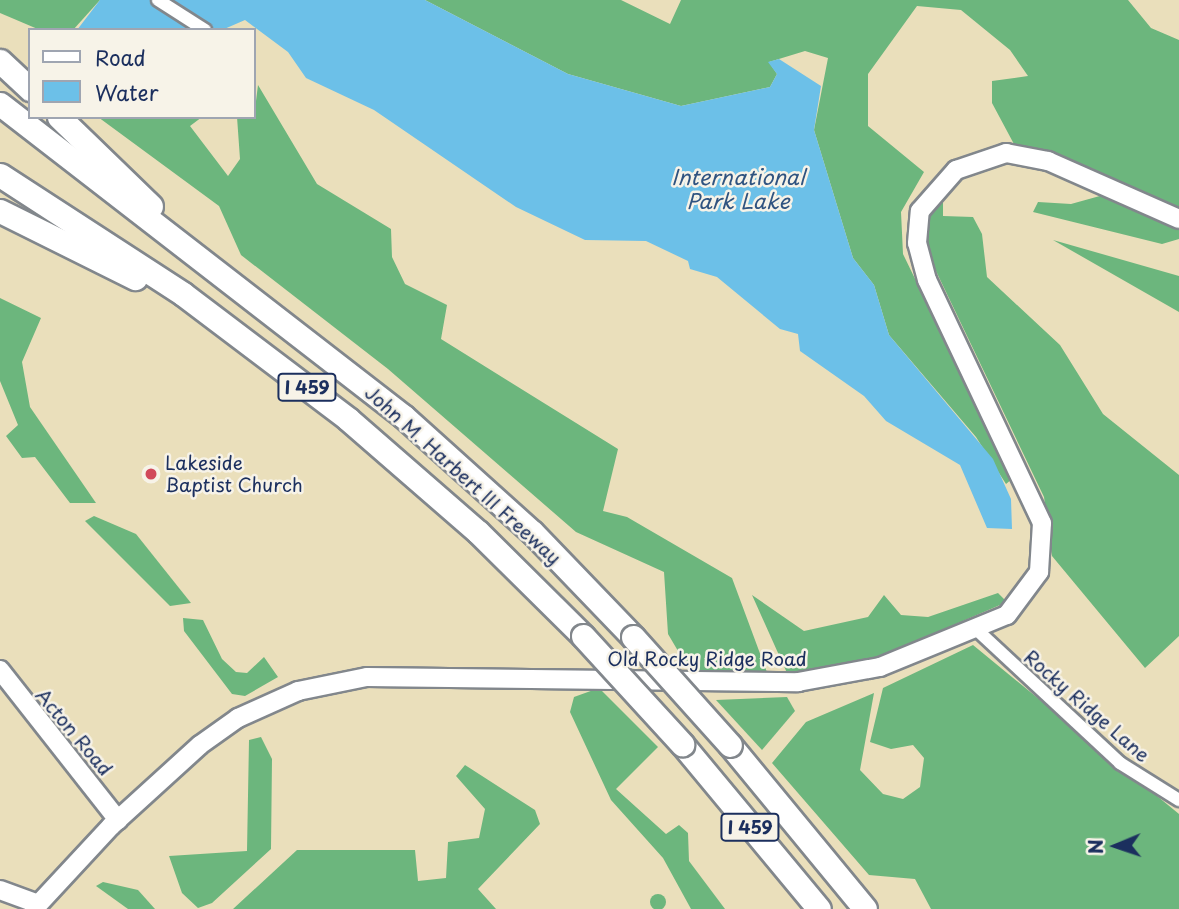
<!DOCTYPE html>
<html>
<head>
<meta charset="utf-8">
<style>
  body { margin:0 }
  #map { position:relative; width:1179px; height:909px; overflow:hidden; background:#eadfbb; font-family:"Playpen Sans",sans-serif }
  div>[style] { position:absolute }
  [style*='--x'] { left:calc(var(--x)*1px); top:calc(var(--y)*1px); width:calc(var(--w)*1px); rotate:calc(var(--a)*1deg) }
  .forest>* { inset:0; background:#6cb67d }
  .round { border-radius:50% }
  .water>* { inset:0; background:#6cc0e8 }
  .roads { filter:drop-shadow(2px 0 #82878c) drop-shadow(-2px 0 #82878c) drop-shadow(0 2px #82878c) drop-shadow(0 -2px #82878c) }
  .street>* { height:12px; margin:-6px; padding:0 6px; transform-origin:6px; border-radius:6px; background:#fff }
  .secondary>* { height:18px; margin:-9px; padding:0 9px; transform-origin:9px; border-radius:9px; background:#fff }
  .highway>* { height:23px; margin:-11.5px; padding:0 11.5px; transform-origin:11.5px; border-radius:11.5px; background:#fff }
  .bridges { filter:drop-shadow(2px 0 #82878c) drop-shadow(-2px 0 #82878c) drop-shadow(0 2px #82878c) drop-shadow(0 -2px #82878c) }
  .highway-bridge>* { height:23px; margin:-11.5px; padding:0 11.5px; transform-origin:11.5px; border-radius:11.5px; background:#fff }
  .dots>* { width:19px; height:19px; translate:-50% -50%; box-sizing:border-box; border:4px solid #f7f3e8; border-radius:50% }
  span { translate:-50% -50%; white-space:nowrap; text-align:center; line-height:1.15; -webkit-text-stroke:5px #f7f3e8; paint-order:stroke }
  .shield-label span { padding:2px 5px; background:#f7f3e8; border:2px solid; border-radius:5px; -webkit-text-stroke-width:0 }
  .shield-label { font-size:18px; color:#1b2f5e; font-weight:700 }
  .poi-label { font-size:19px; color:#1b2f5e }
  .left { translate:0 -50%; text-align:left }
  .street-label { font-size:19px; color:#1b2f5e }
  .water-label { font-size:21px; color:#2f5380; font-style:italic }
  .legend { position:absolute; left:28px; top:28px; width:228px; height:91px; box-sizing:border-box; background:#f7f3e8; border:2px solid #9fa5b1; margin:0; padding:9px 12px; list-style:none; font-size:21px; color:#1b2f5e }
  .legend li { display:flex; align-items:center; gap:14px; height:35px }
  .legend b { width:35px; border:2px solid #9fa5b1 }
  .north { position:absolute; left:1081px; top:811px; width:70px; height:70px; -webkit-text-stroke:5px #f7f3e8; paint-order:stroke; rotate:268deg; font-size:19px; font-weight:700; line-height:28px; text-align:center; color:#1b2f5e }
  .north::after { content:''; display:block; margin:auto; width:24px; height:32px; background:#1b2f5e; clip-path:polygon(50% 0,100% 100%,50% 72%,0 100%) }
</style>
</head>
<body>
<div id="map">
  <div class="forest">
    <div style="clip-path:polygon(0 0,100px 0,73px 30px,40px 30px,0 13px)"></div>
    <div style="clip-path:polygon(425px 0,621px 0,670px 24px,681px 0,1128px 0,1151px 28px,1179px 40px,1179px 210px,1015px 146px,992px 103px,992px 81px,1028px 76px,1010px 50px,961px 10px,917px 6px,868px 74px,868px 126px,924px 172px,901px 212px,903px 254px,1012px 479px,1006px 484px,976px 437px,889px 335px,874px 285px,853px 258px,814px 130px,828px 58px,805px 51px,769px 62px,777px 74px,770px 87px,681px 106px,568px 74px)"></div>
    <div style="clip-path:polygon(258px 85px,317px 184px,391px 229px,392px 257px,405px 284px,447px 305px,441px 339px,618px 449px,603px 511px,627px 517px,732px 578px,768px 675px,691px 673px,668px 634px,664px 572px,576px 532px,388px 369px,241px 255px,219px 206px,98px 117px,202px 117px,190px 126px,228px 176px,240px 159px,237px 117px,254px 117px)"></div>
    <div style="clip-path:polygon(943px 186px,943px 216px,973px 217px,982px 234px,987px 277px,1060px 345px,1103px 414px,1179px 475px,1179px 636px,1145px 668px,1052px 556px,1044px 497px,924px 246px,923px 223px)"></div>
    <div style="clip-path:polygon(1107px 194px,1179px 228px,1179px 239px,1162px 244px,1033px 212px,1038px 202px,1071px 204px)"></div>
    <div style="clip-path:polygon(1053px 240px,1179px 276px,1179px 312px)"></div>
    <div style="clip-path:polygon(0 298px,41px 318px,22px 362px,30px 407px,96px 503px,70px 503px,35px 457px,22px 458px,6px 436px,18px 425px,0 381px)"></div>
    <div style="clip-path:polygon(94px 516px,136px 534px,191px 603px,170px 606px,85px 521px)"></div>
    <div style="clip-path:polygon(998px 593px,1007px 602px,872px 660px,787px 673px,752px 595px,804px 631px,868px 617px,884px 595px,901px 615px,928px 617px)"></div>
    <div style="clip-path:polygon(183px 618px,203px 620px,222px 659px,236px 672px,247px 673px,264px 657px,278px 677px,245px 696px,232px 694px,184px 631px)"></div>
    <div style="clip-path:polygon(973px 645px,1179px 814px,1179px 909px,931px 909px,915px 879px,869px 875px,772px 763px,806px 722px,874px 693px,860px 770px,883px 794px,903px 799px,920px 787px,924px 758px,913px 745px,891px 749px,870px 742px,883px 688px)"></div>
    <div style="clip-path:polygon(599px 688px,658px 747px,616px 789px,666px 834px,679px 825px,688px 833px,689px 861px,725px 909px,691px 909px,663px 858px,611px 800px,570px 712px,574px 697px)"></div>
    <div style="clip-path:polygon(787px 697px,795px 711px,762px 750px,716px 700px)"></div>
    <div style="clip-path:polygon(261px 737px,272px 759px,271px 849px,212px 903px,198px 908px,182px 893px,169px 856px,247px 851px,249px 740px)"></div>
    <div style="clip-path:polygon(465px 765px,535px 810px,540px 824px,478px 889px,496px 909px,233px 909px,297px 850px,415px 850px,418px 881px,446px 878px,448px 842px,479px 838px,485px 809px,456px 776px)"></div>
    <div style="clip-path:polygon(103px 882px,138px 890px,155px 909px,128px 909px,96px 886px)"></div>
    <div class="round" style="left:650px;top:894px;width:16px;height:16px"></div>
  </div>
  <div class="water">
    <div style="clip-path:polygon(100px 0,425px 0,568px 74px,681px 106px,770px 87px,777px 74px,768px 62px,779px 59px,821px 86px,814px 130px,853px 258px,874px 285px,889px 335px,993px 459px,1011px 499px,1012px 529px,987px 528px,960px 465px,886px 421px,864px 396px,800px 351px,798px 334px,780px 329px,717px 277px,690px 269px,688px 261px,646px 241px,585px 240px,516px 207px,374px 110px,306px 78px,288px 52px,245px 20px,222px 30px,77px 30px)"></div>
  </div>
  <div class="roads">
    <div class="street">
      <div style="--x:158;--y:0;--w:56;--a:32.6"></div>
      <div style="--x:978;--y:631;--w:194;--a:42.9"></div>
      <div style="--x:1120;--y:763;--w:70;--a:32.1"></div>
    </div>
    <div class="secondary">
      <div style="--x:0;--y:670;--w:191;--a:51.8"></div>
      <div style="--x:0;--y:890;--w:40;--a:20.2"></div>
      <div style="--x:34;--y:909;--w:113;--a:-47.1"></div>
      <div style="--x:111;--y:826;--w:120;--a:-42.3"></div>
      <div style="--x:200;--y:745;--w:47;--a:-35.4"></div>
      <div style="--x:238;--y:718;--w:66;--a:-24.2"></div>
      <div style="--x:298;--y:691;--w:70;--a:-11.5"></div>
      <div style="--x:367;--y:677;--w:431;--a:0.7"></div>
      <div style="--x:798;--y:682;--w:83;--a:-10.4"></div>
      <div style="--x:880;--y:667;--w:137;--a:-22.3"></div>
      <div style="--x:1007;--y:615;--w:54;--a:-53.3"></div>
      <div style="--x:1039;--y:572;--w:49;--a:-86.5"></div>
      <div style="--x:1042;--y:523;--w:269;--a:-115.3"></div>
      <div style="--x:927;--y:280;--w:38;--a:-105"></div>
      <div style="--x:917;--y:243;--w:32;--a:-85"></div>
      <div style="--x:920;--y:211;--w:55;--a:-48.7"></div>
      <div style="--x:956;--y:170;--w:53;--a:-18.8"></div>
      <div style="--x:1006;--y:153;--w:43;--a:10.8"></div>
      <div style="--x:1048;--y:161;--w:143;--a:23.9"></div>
    </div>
    <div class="highway">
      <div style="--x:0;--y:61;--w:41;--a:43"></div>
      <div style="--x:0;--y:104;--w:510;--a:37.75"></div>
      <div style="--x:403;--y:416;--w:173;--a:42"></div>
      <div style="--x:532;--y:532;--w:146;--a:46.1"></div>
      <div style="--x:59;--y:117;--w:128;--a:44.1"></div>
      <div style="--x:0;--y:175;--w:218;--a:33"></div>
      <div style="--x:183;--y:294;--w:207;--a:37.1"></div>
      <div style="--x:348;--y:419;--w:172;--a:41"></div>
      <div style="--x:478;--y:532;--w:148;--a:44.7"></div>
      <div style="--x:0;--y:211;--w:151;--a:26.4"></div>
      <div style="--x:682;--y:744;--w:214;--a:50.3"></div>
      <div style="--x:730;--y:745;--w:212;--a:50.5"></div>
    </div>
  </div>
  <div class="bridges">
    <div class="highway-bridge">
      <div style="--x:583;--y:636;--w:147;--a:47.5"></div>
      <div style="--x:633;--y:637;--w:145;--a:48.1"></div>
    </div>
  </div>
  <div class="dots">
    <div style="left:151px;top:474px;background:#d1495b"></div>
  </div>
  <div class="shield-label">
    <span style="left:307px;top:387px">I 459</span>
    <span style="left:750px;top:827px">I 459</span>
  </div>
  <div class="poi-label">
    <span class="left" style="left:165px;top:474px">Lakeside<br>Baptist Church</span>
  </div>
  <div class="street-label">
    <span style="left:463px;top:475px;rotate:42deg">John M. Harbert III Freeway</span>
    <span style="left:707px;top:659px">Old Rocky Ridge Road</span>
    <span style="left:1087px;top:706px;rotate:41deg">Rocky Ridge Lane</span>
    <span style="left:74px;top:732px;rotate:50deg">Acton Road</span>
  </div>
  <div class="water-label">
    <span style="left:738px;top:188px">International<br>Park Lake</span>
  </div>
  <ul class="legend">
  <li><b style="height:9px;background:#fff"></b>Road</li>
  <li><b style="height:19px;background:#6cc0e8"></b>Water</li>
  </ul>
  <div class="north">N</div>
</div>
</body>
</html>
